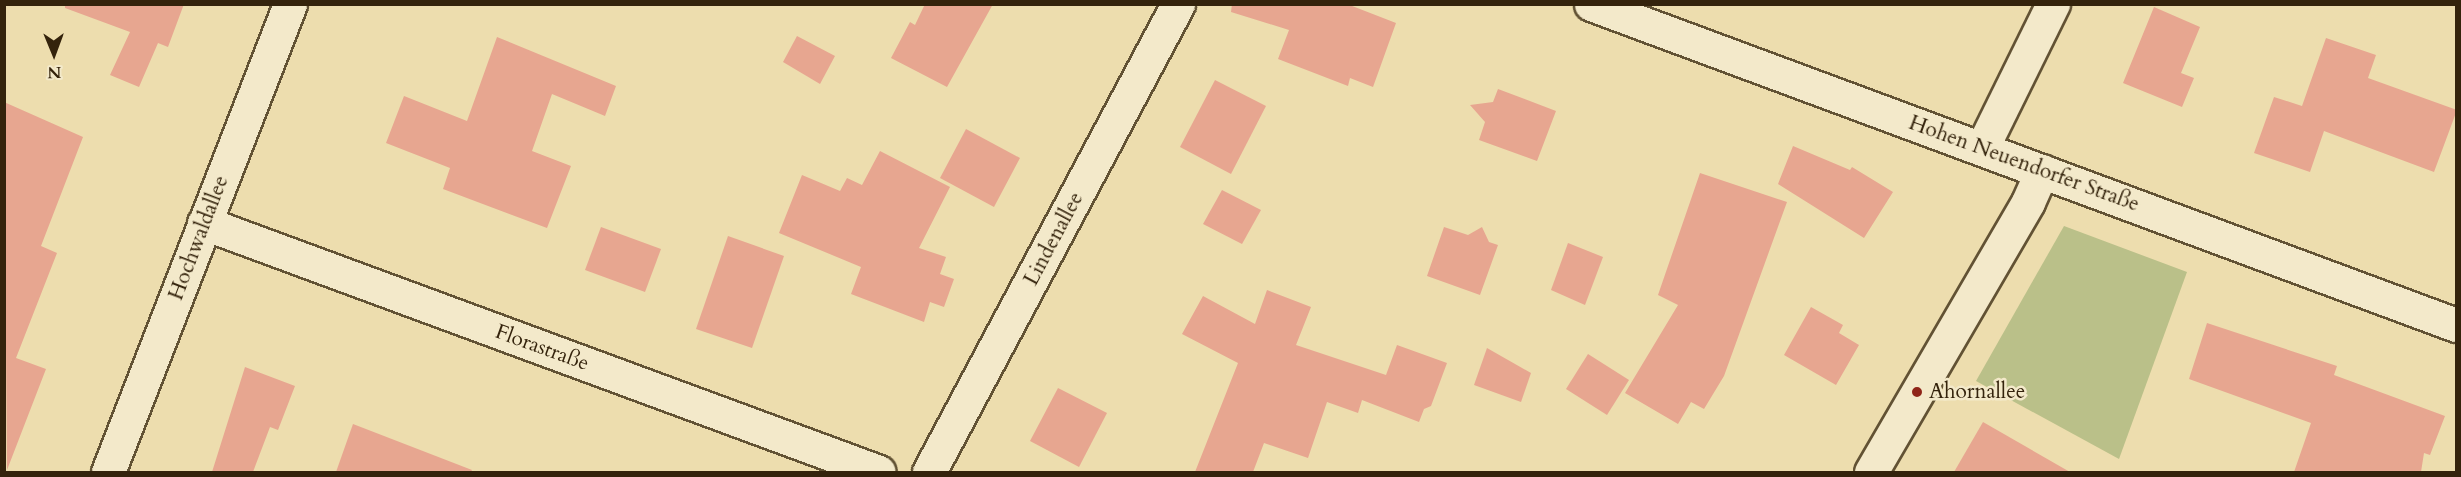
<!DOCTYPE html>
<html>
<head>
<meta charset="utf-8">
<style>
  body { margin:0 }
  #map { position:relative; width:2461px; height:477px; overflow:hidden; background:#edddae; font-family:Cardo,serif }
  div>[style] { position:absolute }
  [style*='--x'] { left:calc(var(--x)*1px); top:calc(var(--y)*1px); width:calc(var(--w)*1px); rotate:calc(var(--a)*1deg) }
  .green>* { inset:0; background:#bac089 }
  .building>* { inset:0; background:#e7a690 }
  .roads { filter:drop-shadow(2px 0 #625234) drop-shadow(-2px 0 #625234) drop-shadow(0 2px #625234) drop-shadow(0 -2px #625234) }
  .minor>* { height:33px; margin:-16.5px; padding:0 16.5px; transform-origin:16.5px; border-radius:16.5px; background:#f3e9ca }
  .secondary>* { height:33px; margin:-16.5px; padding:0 16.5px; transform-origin:16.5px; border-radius:16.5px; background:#f3e9ca }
  .dots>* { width:16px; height:16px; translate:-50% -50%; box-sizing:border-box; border:3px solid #f3e9ca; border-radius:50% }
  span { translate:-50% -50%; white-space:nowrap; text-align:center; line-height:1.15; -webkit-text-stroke:5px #f3e9ca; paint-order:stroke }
  .street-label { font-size:21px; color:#34230c }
  .poi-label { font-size:21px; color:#34230c }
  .left { translate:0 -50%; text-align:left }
  .frame { position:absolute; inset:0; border:6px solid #34230c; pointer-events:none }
  .north { position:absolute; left:24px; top:24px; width:60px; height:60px; -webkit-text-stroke:4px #f3e9ca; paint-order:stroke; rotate:179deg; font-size:16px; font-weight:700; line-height:24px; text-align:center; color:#34230c }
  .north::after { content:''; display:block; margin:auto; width:21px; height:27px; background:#34230c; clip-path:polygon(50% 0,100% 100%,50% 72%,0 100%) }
</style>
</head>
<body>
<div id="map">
  <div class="green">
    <div style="clip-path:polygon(2064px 226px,2187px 272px,2119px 459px,1976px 381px)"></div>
  </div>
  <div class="building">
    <div style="clip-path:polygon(65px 4px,184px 4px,168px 47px,158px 43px,139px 87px,110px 75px,130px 32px,65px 8px)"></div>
    <div style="clip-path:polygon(925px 4px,993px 4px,947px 87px,891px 58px,910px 22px,915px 25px)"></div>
    <div style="clip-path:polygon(1232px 4px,1347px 4px,1396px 23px,1373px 87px,1350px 78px,1348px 86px,1278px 59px,1289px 30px,1231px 12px)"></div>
    <div style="clip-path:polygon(2154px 7px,2200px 27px,2181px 73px,2194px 78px,2182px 107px,2123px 83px)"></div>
    <div style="clip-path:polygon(797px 36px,835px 56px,820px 84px,783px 62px)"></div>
    <div style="clip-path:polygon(497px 37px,616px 86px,605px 116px,552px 94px,532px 151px,571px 166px,547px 228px,443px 189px,450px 168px,386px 143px,404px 96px,467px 121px)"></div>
    <div style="clip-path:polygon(2326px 38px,2376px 55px,2368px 78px,2457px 110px,2434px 172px,2324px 131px,2310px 172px,2254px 153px,2274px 97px,2302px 106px)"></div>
    <div style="clip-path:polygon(1215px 80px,1266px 106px,1231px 174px,1180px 147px)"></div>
    <div style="clip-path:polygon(1498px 89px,1556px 111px,1537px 161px,1479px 140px,1485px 122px,1470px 105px,1493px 102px)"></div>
    <div style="clip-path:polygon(4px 102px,83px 137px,41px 246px,57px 253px,16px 358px,46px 369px,7px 470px)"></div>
    <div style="clip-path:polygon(966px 129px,1020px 158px,994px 207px,940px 178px)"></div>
    <div style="clip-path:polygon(1793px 146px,1850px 170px,1852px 167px,1893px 192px,1864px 238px,1778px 184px)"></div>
    <div style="clip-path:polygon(880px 151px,950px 187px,919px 248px,946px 257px,940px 274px,954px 279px,944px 307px,930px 302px,924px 322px,851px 294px,861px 267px,779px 233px,802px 175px,840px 191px,847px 178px,862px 185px)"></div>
    <div style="clip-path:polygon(1700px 173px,1787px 202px,1724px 376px,1704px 409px,1691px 402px,1678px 424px,1625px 393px,1678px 305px,1658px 295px)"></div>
    <div style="clip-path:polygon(1222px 190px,1261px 210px,1242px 244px,1203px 224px)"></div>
    <div style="clip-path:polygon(601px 227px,661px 249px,645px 292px,585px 270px)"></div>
    <div style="clip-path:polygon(1444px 227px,1468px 235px,1482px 227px,1489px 242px,1498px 245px,1480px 295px,1427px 276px)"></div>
    <div style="clip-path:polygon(728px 236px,784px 256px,752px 348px,696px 329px)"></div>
    <div style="clip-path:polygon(1568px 243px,1603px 257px,1585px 305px,1551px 290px)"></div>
    <div style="clip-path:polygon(1267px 290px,1311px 307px,1296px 345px,1386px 375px,1397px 345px,1447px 363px,1431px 406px,1424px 409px,1419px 422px,1362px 400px,1358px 413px,1327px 402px,1308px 458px,1264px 443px,1253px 472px,1195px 472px,1238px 363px,1182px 334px,1203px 296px,1255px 324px)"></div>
    <div style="clip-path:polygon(1811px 307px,1843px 325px,1839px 333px,1859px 345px,1836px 385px,1784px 355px)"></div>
    <div style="clip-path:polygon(2207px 323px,2337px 366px,2334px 375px,2445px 416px,2430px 455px,2424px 453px,2421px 472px,2294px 472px,2311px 423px,2189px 379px)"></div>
    <div style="clip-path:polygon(1487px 348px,1531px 373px,1521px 402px,1474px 385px)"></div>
    <div style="clip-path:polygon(1588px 354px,1629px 380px,1607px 415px,1566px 389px)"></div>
    <div style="clip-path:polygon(245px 367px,295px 386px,278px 430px,270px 427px,253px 472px,212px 472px)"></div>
    <div style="clip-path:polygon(1058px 388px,1107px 413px,1079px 467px,1030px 441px)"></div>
    <div style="clip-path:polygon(1983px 422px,2070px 472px,1954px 472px)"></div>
    <div style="clip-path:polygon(353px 424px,472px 470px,471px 472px,336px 472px)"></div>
  </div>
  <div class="roads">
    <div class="minor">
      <div style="--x:1982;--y:148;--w:161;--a:-63.8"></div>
      <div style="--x:204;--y:223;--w:719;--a:20.25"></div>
      <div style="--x:108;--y:472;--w:502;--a:-68.75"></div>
      <div style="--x:929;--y:472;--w:530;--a:-61.98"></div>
      <div style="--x:1871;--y:472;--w:312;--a:-59.8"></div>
      <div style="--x:2028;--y:202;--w:34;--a:-66"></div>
    </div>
    <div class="secondary">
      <div style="--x:1591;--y:4;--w:923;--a:20.36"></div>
    </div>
  </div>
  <div class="dots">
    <div style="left:1917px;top:392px;background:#8f2418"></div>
  </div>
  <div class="street-label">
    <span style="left:2024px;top:164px;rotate:20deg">Hohen Neuendorfer Straße</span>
    <span style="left:199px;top:238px;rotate:-69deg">Hochwaldallee</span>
    <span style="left:1054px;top:239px;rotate:-62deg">Lindenallee</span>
    <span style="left:542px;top:348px;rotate:20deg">Florastraße</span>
  </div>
  <div class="poi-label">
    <span class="left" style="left:1929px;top:392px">Ahornallee</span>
  </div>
  <div class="frame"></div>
  <div class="north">N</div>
</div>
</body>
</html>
